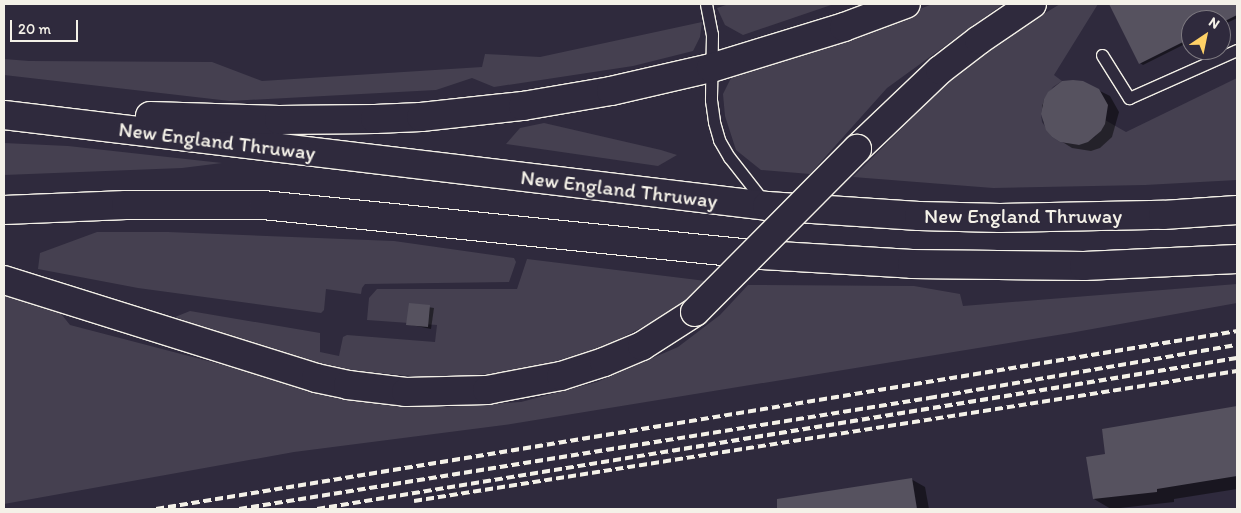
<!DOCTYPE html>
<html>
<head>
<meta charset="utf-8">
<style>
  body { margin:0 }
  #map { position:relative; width:1241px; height:513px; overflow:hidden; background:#2f2a3d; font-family:Itim,sans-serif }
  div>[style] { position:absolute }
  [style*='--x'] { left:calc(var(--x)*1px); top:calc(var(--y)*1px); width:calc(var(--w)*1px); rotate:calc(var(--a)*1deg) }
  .green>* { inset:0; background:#454050 }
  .shadow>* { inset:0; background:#0007 }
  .building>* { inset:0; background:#56525f }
  .roads { filter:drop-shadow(1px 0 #f4f1e8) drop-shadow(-1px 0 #f4f1e8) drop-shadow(0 1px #f4f1e8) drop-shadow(0 -1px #f4f1e8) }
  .service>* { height:11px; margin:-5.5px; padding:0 5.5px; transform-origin:5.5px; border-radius:5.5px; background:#2f2a3d }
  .motorway>* { height:28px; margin:-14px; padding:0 14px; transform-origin:14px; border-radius:14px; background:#2f2a3d }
  .rail>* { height:4px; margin-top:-2px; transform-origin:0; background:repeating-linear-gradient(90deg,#f4f1e8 0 8px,transparent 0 12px) }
  .bridges { filter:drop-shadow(1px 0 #f4f1e8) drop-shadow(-1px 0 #f4f1e8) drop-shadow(0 1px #f4f1e8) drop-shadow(0 -1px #f4f1e8) }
  .motorway-bridge>* { height:28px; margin:-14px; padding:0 14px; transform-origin:14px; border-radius:14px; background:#2f2a3d }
  span { translate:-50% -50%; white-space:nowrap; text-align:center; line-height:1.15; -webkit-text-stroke:4px #2f2a3d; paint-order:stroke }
  .street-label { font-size:21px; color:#f4f1e8 }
  .frame { position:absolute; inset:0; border:5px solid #f4f1e8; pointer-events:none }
  .north { position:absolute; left:1181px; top:10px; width:50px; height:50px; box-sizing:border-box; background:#2f2a3d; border:1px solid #7e7a81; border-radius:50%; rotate:34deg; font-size:14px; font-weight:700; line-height:20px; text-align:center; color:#f4f1e8 }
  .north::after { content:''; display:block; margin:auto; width:18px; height:22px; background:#ffd166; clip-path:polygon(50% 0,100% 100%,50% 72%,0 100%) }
  .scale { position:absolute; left:10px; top:20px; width:68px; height:22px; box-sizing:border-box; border:2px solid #f4f1e8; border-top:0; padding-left:6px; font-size:15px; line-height:18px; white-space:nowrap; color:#f4f1e8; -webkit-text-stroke:4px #2f2a3d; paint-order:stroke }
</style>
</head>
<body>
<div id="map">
  <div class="green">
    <div style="clip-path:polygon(729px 4px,834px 4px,743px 35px,725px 25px,717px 8px)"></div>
    <div style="clip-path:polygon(932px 4px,1003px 4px,887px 88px,810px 174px,761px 170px,736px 150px,725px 116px,723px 94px,732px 76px,848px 39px)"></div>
    <div style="clip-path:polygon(1060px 4px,1098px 4px,1054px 75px,1062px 81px,1053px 87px,1044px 99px,1041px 114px,1042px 122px,1052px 137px,1060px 142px,1079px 145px,1095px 137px,1105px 120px,1126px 132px,1237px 78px,1237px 180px,1145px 185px,993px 188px,853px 177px,953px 77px,1024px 26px)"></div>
    <div style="clip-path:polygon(702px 22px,700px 37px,693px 51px,633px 66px,494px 87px,472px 78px,436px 90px,230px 101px,4px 75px,4px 59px,29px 61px,212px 62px,262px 81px,482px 67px,485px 54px,540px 57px)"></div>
    <div style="clip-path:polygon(544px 123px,661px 150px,677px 155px,658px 166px,506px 144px,520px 128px)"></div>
    <div style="clip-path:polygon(4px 143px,68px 146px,222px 163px,182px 168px,4px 175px)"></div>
    <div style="clip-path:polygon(97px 232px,168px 232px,394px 241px,514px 258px,516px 262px,509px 282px,365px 284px,362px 288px,361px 294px,326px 289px,324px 310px,321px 313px,138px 288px,38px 269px,40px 253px)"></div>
    <div style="clip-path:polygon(527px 259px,706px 281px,685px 301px,662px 317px,602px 348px,517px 372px,433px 378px,335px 369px,263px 350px,175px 317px,190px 311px,320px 333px,320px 352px,339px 356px,343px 337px,347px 335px,435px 342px,437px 325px,367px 320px,369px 298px,377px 289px,517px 289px)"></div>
    <div style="clip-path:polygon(1237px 284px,1237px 303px,1070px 333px,511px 424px,294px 452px,4px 504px,4px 293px,54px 305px,70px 325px,362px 401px,445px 407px,521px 402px,597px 382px,678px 347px,720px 315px,748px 285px,914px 286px,960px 294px,963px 306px)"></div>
  </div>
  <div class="shadow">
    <div style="clip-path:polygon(1110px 4px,1237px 4px,1237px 18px,1221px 26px,1221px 20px,1191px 20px,1191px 41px,1143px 65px,1140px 63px)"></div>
    <div style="clip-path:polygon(1098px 90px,1110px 96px,1119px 112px,1112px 137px,1100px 148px,1091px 151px,1072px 148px,1053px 136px,1043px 122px,1042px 106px,1045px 99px)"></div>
    <div style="clip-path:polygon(410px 304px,434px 308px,431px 329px,407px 324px)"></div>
    <div style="clip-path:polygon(1237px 407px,1237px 489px,1174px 499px,1174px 502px,1111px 509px,1094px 499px,1107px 455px,1103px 430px)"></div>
    <div style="clip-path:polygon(911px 479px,925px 487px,929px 509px,793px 509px,791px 498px)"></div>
  </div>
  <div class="building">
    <div style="clip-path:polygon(1109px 4px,1237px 4px,1237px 15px,1221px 23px,1221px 20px,1191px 20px,1191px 38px,1139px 64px)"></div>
    <div style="clip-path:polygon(1073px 80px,1083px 81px,1099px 89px,1108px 105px,1105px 124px,1101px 131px,1088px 142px,1079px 145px,1060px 142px,1052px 137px,1046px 130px,1041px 114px,1044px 99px,1048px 92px,1062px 81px)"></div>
    <div style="clip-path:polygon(409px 303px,430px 305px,428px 327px,406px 325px)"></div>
    <div style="clip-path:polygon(1237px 406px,1237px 476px,1157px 489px,1157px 492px,1093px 499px,1086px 457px,1105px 454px,1102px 429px)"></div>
    <div style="clip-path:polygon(912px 478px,917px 509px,777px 509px,777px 499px)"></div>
  </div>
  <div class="roads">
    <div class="service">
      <div style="--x:706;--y:4;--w:31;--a:79"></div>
      <div style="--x:712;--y:34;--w:66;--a:90.9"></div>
      <div style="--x:711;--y:100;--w:22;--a:82"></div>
      <div style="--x:714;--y:122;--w:19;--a:74"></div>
      <div style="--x:719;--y:140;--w:20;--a:60"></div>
      <div style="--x:729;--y:157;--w:58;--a:52"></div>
      <div style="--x:1102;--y:55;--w:51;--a:57.9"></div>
      <div style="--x:1129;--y:98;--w:118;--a:-24"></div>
    </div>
    <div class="motorway">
      <div style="--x:4;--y:115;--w:768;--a:6.8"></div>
      <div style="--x:767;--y:206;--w:152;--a:3.8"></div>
      <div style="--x:919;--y:216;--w:81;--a:1.4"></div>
      <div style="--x:1000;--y:218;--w:163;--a:-1.1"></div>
      <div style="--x:1163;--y:215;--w:74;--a:-3.9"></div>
      <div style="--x:150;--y:116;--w:129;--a:1.8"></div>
      <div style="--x:279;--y:120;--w:96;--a:-0.6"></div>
      <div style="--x:375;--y:119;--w:46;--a:-2.5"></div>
      <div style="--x:421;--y:117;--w:103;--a:-6.2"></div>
      <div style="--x:523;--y:106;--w:89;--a:-9.7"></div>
      <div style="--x:611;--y:91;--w:103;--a:-13"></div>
      <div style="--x:711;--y:68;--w:139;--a:-17.1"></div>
      <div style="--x:844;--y:27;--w:66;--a:-20.4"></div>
      <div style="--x:857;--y:149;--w:115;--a:-43.6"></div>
      <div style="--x:940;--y:70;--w:49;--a:-37.6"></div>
      <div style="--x:979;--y:40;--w:64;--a:-34.2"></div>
      <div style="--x:4;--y:210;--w:122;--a:-2.3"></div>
      <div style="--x:126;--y:205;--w:137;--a:0"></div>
      <div style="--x:263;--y:205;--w:501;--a:5.72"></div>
      <div style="--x:762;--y:255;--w:150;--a:3.4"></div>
      <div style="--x:912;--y:264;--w:172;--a:0.7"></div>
      <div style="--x:1084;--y:266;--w:153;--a:-2.6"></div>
      <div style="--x:4;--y:280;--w:327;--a:17.4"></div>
      <div style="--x:316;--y:378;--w:33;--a:12"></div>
      <div style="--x:348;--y:385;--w:58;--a:6.9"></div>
      <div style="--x:406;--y:392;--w:81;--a:-1.4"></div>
      <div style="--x:487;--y:390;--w:75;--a:-10.7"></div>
      <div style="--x:561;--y:376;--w:45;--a:-18"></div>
      <div style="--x:604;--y:362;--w:41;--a:-22.8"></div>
      <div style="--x:642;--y:346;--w:63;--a:-32.7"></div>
    </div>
  </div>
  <div class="rail">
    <div style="--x:414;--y:501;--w:833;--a:-8.98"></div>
    <div style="--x:156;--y:509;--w:1096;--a:-9.35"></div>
    <div style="--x:239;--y:509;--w:699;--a:-9.14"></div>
    <div style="--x:929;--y:398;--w:313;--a:-9.8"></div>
    <div style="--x:317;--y:509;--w:932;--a:-9.32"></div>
  </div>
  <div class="bridges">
    <div class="motorway-bridge">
      <div style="--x:695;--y:312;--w:230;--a:-45.2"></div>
    </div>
  </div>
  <div class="street-label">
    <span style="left:217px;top:141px;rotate:7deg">New England Thruway</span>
    <span style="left:619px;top:189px;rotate:7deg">New England Thruway</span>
    <span style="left:1023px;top:216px">New England Thruway</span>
  </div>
  <div class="frame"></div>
  <div class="north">N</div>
  <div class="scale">20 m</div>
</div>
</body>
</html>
